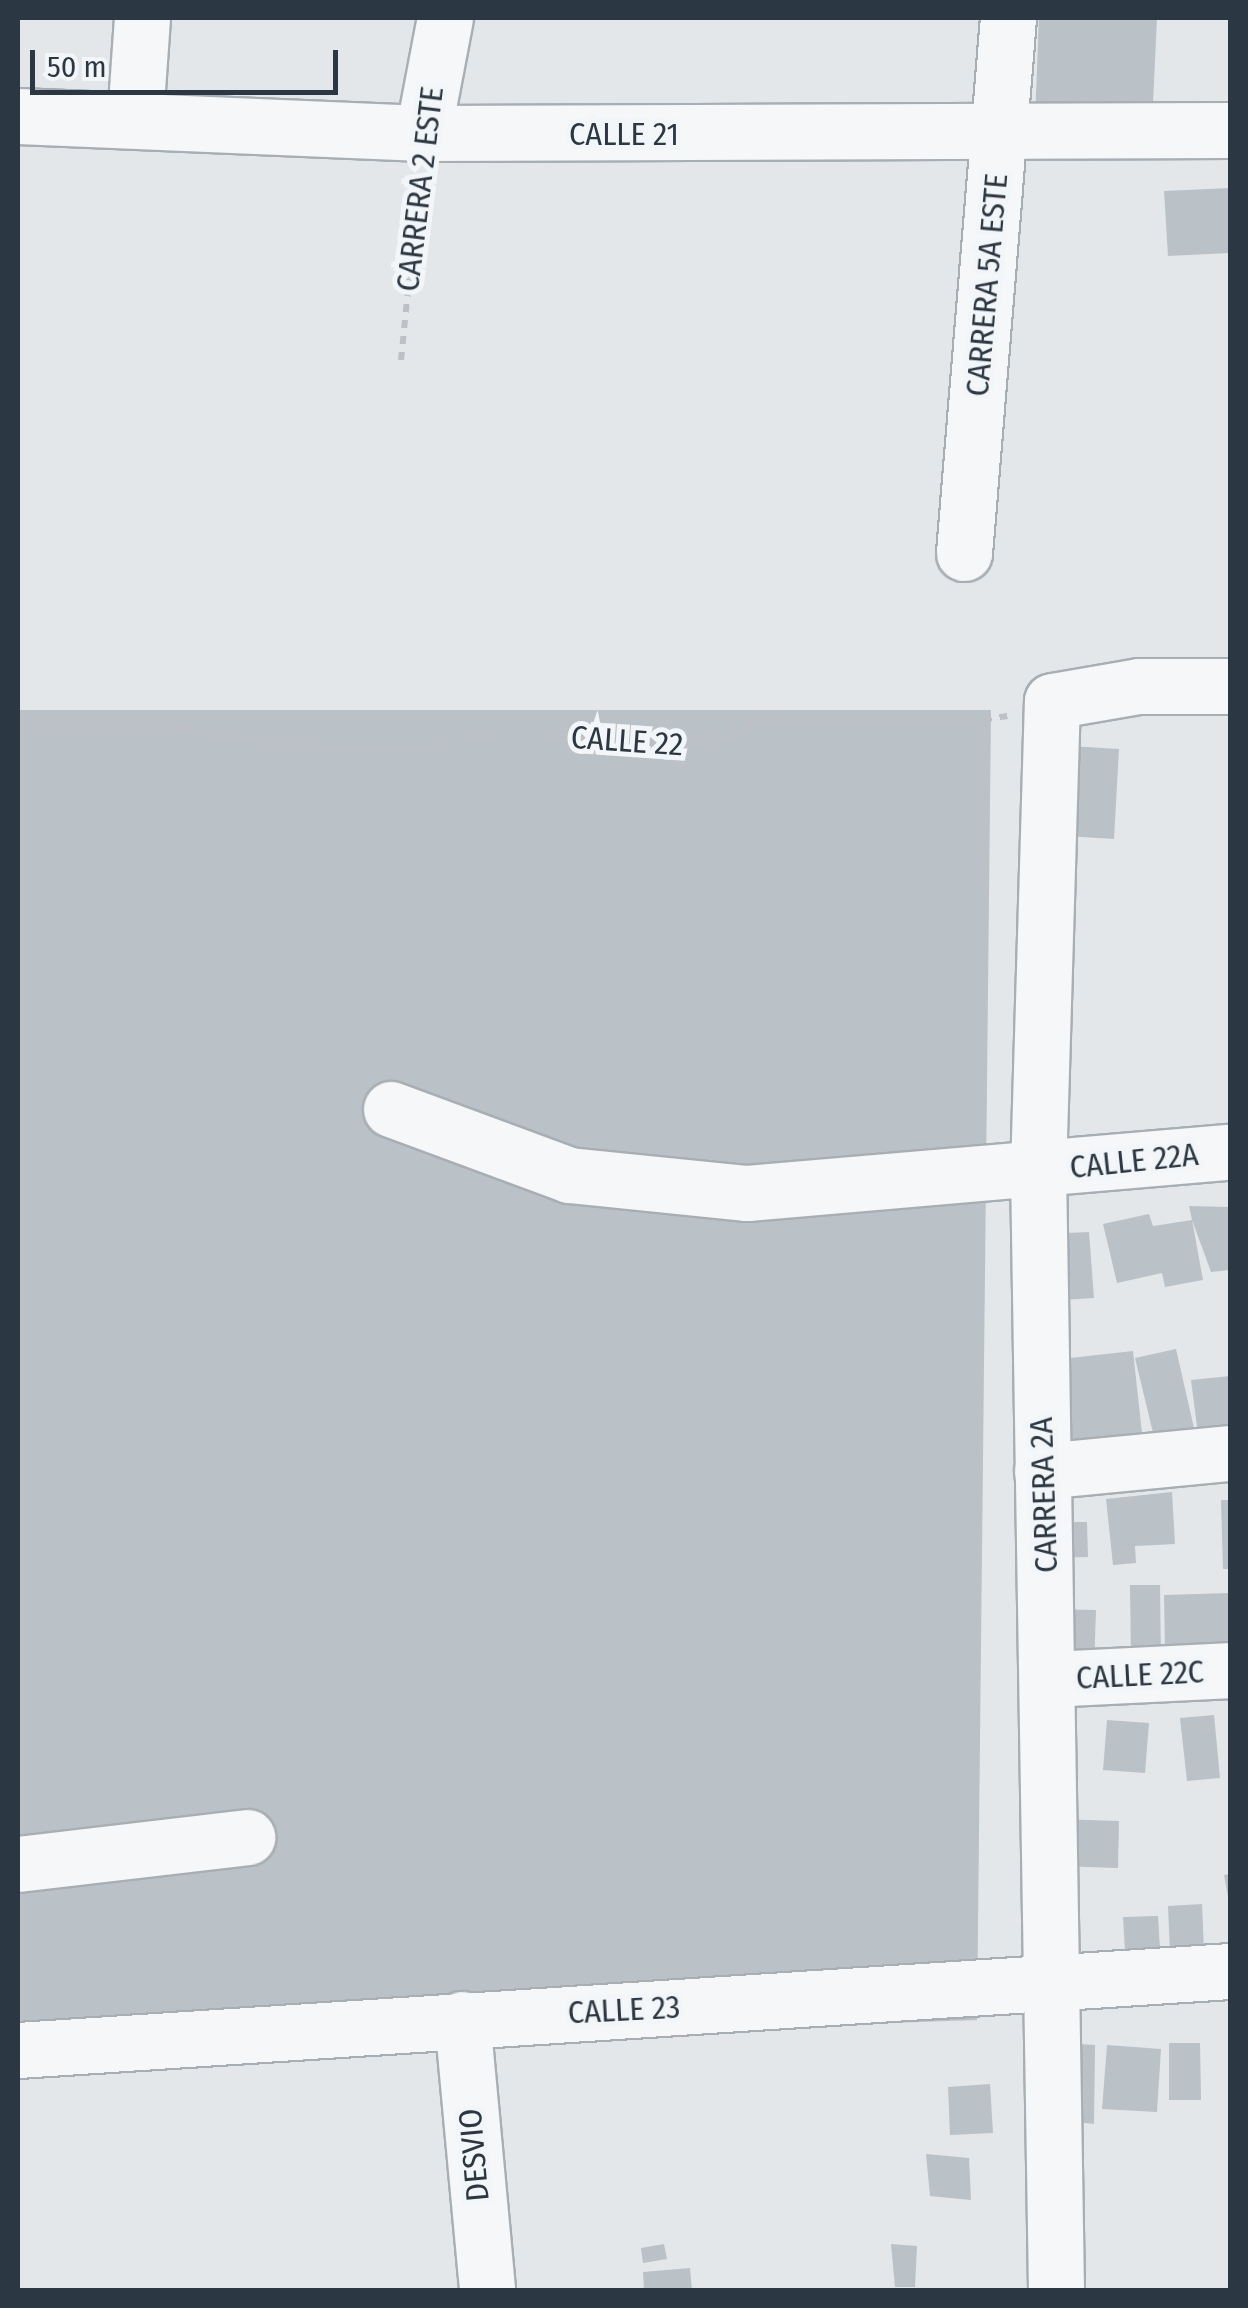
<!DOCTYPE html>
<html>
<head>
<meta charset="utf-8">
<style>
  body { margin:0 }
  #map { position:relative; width:1248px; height:2308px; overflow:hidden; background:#e3e7ea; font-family:"Fira Sans Condensed",sans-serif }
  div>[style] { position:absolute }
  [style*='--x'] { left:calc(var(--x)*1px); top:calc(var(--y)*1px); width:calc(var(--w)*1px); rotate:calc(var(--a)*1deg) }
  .building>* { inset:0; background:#bac1c7 }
  .path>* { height:6px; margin-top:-3px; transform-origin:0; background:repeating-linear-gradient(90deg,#bdc1c6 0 8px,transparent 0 16px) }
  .roads { filter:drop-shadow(2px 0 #a8afb4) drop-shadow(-2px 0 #a8afb4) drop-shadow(0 2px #a8afb4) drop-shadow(0 -2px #a8afb4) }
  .minor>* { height:55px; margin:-27.5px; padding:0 27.5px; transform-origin:27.5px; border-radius:27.5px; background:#f6f7f9 }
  span { translate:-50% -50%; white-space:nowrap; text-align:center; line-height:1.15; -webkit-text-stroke:10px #f3f6f8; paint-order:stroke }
  .street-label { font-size:32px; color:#2b3742 }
  .frame { position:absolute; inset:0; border:20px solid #2b3742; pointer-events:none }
  .scale { position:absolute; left:30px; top:50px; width:308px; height:45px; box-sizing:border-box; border:5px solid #2b3742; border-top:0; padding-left:12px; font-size:30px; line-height:35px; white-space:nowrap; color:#2b3742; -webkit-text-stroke:8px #f3f6f8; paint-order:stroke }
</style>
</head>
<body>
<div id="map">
  <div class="building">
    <div style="clip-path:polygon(1039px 18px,1157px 18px,1152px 125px,1035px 120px)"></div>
    <div style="clip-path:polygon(1230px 188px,1230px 253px,1168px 256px,1164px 191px)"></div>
    <div style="clip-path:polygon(18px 710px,991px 710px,977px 2020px,18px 2052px)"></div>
    <div style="clip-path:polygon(1054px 745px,1119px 749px,1114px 839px,1049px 835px)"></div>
    <div style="clip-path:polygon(1189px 1206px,1230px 1207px,1230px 1270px,1211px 1272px,1192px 1220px,1203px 1280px,1165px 1287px,1162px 1273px,1117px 1283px,1103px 1224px,1149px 1214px,1153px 1226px,1192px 1220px)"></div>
    <div style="clip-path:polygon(1089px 1232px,1094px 1298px,1047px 1301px,1042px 1234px)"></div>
    <div style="clip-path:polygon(1176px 1349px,1194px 1428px,1154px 1437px,1135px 1358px)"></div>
    <div style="clip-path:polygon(1133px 1351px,1142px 1433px,1052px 1442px,1043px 1361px)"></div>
    <div style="clip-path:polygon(1230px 1376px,1230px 1438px,1199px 1442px,1191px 1380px)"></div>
    <div style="clip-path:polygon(1172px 1492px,1175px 1544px,1135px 1546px,1136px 1563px,1113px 1565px,1106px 1499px)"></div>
    <div style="clip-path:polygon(1221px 1500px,1230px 1500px,1230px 1569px,1223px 1569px)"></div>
    <div style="clip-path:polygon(1041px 1522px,1087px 1522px,1088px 1557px,1042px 1558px)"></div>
    <div style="clip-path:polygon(1130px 1585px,1160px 1585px,1161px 1660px,1131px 1660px)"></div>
    <div style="clip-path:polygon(1230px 1593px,1230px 1650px,1165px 1651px,1164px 1595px)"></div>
    <div style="clip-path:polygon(1040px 1609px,1096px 1610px,1094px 1668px,1039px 1667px)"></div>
    <div style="clip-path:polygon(1214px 1715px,1220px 1778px,1187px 1781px,1180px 1718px)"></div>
    <div style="clip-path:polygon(1107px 1720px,1149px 1723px,1145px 1773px,1103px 1770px)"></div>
    <div style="clip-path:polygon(1028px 1818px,1119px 1821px,1118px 1868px,1026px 1865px)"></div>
    <div style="clip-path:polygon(1230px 1874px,1230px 1902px,1229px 1902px,1224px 1875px)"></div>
    <div style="clip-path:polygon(1202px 1904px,1205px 1975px,1171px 1976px,1168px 1906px)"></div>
    <div style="clip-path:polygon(1158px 1916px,1161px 1966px,1126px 1968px,1123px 1917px)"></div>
    <div style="clip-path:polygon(1042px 2042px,1095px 2045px,1094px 2124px,1043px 2118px)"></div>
    <div style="clip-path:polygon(1169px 2043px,1200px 2043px,1201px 2100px,1169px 2100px)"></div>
    <div style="clip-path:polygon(1107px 2045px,1161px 2049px,1157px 2112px,1102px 2109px)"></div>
    <div style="clip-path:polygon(990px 2084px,993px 2133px,950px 2135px,948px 2087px)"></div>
    <div style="clip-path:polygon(926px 2154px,969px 2158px,971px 2200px,930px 2196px)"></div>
    <div style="clip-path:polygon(664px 2244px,667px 2259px,643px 2263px,641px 2248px)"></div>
    <div style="clip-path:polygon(891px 2244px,917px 2246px,915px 2287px,895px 2287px)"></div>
    <div style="clip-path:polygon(690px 2268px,692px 2290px,644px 2290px,643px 2272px)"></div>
  </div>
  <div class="path">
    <div style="--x:401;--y:360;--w:182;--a:-84.3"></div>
    <div style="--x:18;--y:729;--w:165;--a:0.3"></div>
    <div style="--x:183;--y:730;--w:96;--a:8.4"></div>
    <div style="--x:278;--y:744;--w:127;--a:2.7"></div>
    <div style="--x:405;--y:750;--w:110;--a:-10"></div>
    <div style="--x:513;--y:731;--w:149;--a:6.9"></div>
    <div style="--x:661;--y:749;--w:39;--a:-6"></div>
    <div style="--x:700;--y:745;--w:59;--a:-23.1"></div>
    <div style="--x:754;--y:722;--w:198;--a:0.6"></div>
    <div style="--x:952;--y:724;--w:56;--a:-8.3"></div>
  </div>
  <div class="roads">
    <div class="minor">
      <div style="--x:18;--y:116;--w:405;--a:2.4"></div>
      <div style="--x:423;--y:133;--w:807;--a:-0.21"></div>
      <div style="--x:135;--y:118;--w:100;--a:-86"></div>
      <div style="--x:423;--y:133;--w:117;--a:-79.2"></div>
      <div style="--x:964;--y:553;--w:537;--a:-85.3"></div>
      <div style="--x:391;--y:1109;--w:190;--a:20.3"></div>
      <div style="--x:569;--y:1175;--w:179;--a:5.8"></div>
      <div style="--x:747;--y:1193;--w:485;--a:-4.9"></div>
      <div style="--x:1042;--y:1471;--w:189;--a:-5.5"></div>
      <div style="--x:1049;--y:1679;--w:181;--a:-2.8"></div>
      <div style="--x:18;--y:1864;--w:231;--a:-6.7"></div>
      <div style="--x:462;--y:2019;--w:272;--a:84.7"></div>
      <div style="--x:18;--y:2050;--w:1215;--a:-3.73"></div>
      <div style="--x:1056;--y:2290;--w:1119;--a:-90.92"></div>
      <div style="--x:1038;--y:1171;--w:470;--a:-88.3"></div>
      <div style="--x:1052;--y:701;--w:88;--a:-9.8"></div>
      <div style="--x:1139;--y:686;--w:91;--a:0"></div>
    </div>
  </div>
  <div class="street-label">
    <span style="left:624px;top:134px">CALLE 21</span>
    <span style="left:420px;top:189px;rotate:-83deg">CARRERA 2 ESTE</span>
    <span style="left:987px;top:285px;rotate:-85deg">CARRERA 5A ESTE</span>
    <span style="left:627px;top:741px;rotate:4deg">CALLE 22</span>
    <span style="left:1134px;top:1161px;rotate:-6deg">CALLE 22A</span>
    <span style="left:1044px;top:1495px;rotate:-92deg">CARRERA 2A</span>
    <span style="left:1140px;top:1675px;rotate:-3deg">CALLE 22C</span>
    <span style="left:624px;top:2010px;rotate:-3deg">CALLE 23</span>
    <span style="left:474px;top:2155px;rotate:-95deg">DESVIO</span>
  </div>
  <div class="frame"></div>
  <div class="scale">50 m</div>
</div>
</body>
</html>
